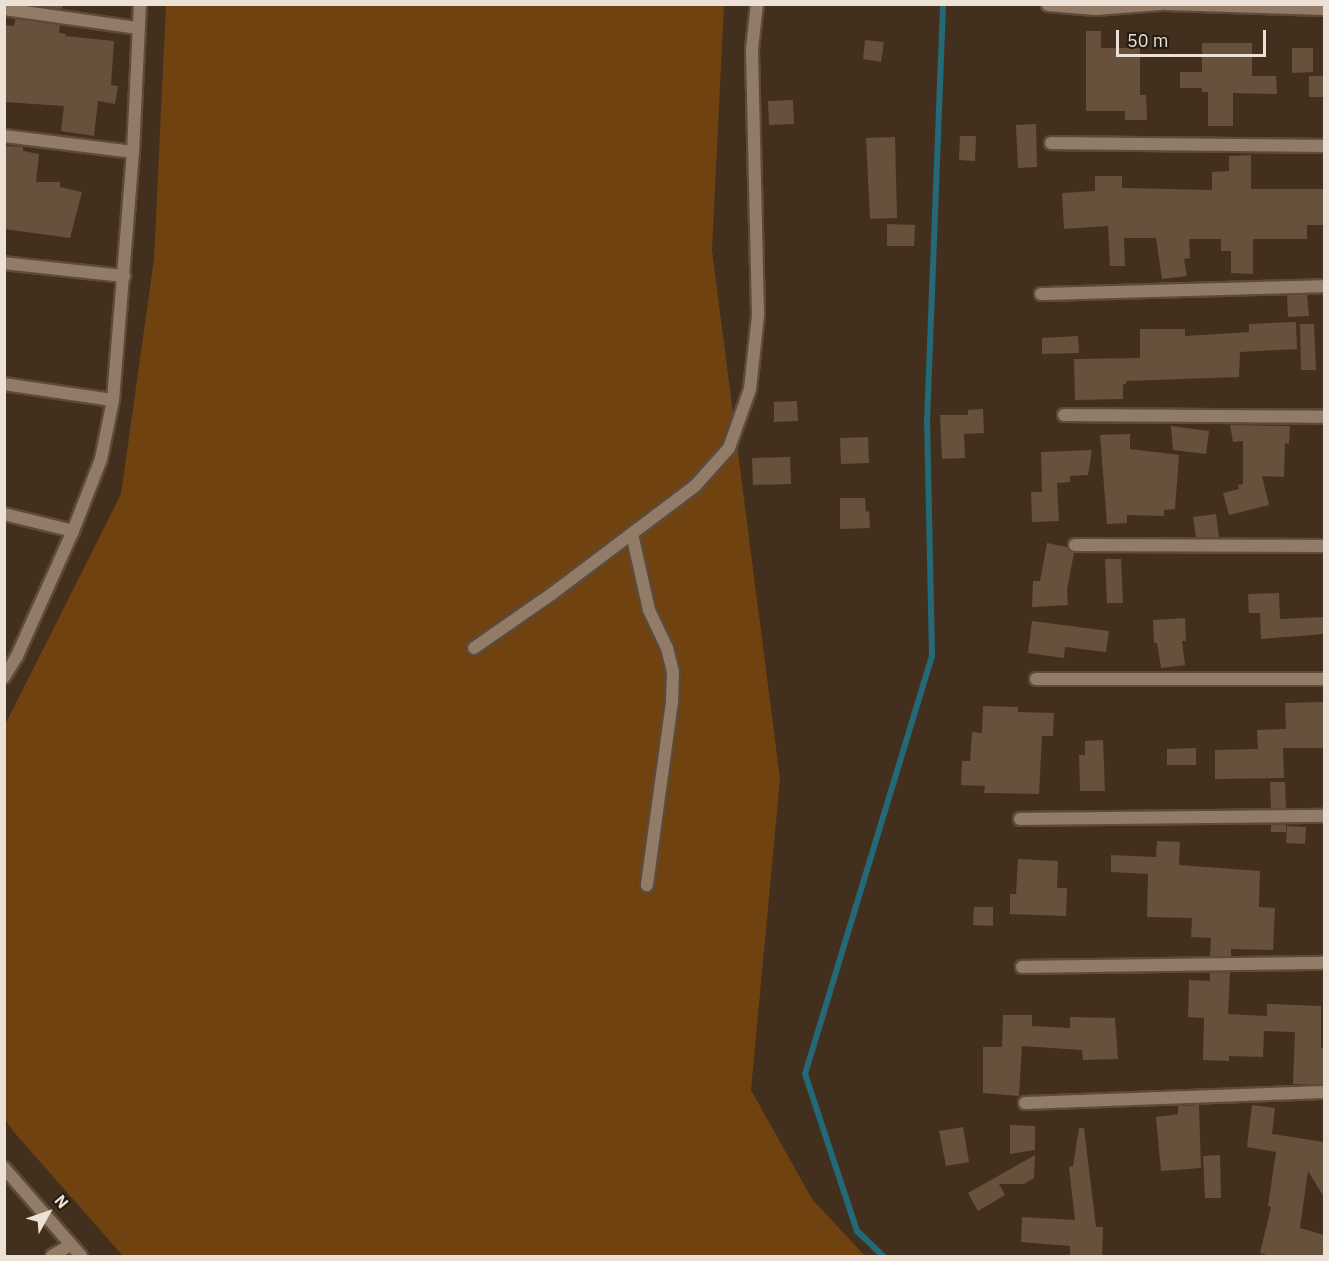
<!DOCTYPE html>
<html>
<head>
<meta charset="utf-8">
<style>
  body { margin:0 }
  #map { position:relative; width:1329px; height:1261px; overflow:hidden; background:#432f1d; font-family:"IBM Plex Sans",sans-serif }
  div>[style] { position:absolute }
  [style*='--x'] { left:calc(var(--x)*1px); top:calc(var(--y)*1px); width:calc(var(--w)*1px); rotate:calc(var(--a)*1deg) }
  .green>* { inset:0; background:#6f4210 }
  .stream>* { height:6px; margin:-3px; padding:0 3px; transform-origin:3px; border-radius:3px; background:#246976 }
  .building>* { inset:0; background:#67513d }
  .roads { filter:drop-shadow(2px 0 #5c4b3b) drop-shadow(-2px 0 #5c4b3b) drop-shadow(0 2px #5c4b3b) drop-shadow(0 -2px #5c4b3b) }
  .minor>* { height:12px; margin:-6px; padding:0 6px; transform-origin:6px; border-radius:6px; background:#937c67 }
  .tertiary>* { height:12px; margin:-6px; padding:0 6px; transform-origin:6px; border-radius:6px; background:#937c67 }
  span { translate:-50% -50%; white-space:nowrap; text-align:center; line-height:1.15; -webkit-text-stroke:4.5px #231a12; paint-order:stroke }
  .frame { position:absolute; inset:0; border:6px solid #ede0d5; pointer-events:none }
  .north { position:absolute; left:18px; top:1183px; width:60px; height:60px; -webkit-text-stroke:4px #231a12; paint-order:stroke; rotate:50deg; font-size:16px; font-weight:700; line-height:24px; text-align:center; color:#ede0d5 }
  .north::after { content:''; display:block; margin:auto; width:21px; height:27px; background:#ede0d5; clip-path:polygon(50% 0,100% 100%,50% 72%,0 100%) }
  .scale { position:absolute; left:1116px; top:30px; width:150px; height:27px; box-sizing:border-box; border:3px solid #ede0d5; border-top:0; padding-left:8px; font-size:18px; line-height:21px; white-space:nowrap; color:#ede0d5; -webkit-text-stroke:4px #231a12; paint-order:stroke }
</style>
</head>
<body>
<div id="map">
  <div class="green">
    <div style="clip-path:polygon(166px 5px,724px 5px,712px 250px,780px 779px,751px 1090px,812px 1199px,865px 1256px,123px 1256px,13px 1131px,5px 1119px,4px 727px,121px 494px,154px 259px)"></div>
  </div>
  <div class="stream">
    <div style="--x:883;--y:1256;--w:36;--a:-136"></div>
    <div style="--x:857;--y:1231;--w:165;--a:-108.3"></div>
    <div style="--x:805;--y:1074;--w:437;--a:-73.1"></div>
    <div style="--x:932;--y:656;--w:234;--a:-91.2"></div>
    <div style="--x:927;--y:422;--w:418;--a:-87.8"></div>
  </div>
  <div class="building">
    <div style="clip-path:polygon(31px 4px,63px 4px,62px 9px)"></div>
    <div style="clip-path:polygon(15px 19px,60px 25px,59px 33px,66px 34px,65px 36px,114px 41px,111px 85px,118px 86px,115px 104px,98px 101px,94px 136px,61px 131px,64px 106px,4px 102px,4px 25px,14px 26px)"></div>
    <div style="clip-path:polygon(1086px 31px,1101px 31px,1101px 48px,1140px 48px,1140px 95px,1146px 95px,1147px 120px,1125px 120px,1125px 111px,1086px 111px)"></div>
    <div style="clip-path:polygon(865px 40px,884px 42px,881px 62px,863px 59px)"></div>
    <div style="clip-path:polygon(1202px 43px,1252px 43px,1252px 76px,1276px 76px,1277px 94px,1233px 93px,1233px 126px,1208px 126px,1208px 92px,1202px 92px,1202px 88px,1180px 88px,1180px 72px,1202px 72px)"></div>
    <div style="clip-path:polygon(1292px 48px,1313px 48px,1313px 72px,1292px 73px)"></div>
    <div style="clip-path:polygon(1309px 76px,1324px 76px,1324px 97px,1309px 97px)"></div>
    <div style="clip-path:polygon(793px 100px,794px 124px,769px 125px,768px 101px)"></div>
    <div style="clip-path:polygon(1036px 124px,1037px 167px,1018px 168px,1016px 125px)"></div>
    <div style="clip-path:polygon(960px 136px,976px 136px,975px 161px,959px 160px)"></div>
    <div style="clip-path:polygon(895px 137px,897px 218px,870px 219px,866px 138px)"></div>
    <div style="clip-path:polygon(4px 146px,23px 147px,23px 151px,39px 154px,36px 182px,60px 182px,60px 187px,82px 192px,70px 238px,4px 229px)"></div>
    <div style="clip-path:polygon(1251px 155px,1251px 189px,1324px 189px,1324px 225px,1307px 225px,1307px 239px,1253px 239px,1253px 274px,1231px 273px,1231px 251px,1221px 251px,1221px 239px,1189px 239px,1190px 258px,1184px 259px,1187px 276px,1162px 279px,1156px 238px,1124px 238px,1125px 266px,1110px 266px,1108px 226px,1064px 229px,1062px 193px,1095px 191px,1095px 176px,1122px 176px,1122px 188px,1212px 190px,1212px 172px,1229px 171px,1229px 156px)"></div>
    <div style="clip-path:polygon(887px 224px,915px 225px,914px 246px,887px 246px)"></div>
    <div style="clip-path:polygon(1287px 295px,1307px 295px,1309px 316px,1288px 317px)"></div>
    <div style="clip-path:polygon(1296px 322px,1297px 349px,1240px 352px,1239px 377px,1126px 381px,1126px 384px,1123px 384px,1123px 399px,1075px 400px,1074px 359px,1140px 358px,1140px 329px,1185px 329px,1185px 336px,1249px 332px,1249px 324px)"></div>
    <div style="clip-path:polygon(1300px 324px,1314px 324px,1316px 370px,1301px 370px)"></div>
    <div style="clip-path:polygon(1078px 336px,1079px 353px,1042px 354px,1042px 338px)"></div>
    <div style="clip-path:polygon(797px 401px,798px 421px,774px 422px,774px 402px)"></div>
    <div style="clip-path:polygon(983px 409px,984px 433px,964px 434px,965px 458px,942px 459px,940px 415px,968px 415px,968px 410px)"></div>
    <div style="clip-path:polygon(1230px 425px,1290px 426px,1289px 444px,1285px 443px,1284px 477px,1262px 476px,1269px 505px,1229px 515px,1223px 493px,1239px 489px,1238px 485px,1243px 484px,1243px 441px,1233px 442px)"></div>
    <div style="clip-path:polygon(1171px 426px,1209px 431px,1206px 454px,1173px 450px)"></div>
    <div style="clip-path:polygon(1130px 434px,1130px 449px,1179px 455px,1175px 509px,1164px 510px,1164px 516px,1127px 515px,1127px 523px,1107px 524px,1100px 435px)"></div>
    <div style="clip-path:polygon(868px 437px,869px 463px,841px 464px,840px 438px)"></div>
    <div style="clip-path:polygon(1092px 450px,1088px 475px,1070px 476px,1070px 482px,1057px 483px,1059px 521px,1032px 522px,1031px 492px,1042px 492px,1041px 452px)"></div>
    <div style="clip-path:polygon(790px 457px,791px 484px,753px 485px,752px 458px)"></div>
    <div style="clip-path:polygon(840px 498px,865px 498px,866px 512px,869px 511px,870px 528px,840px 529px)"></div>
    <div style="clip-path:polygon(1216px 514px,1219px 537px,1196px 537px,1193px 517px)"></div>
    <div style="clip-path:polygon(1047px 543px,1067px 547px,1074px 553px,1067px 589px,1068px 605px,1032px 607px,1033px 581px,1040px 581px)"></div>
    <div style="clip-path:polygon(1105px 559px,1121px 559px,1123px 603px,1107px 603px)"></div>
    <div style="clip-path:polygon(1279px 593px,1280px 619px,1324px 617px,1324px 634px,1261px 639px,1260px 613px,1249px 613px,1248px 594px)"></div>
    <div style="clip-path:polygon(1185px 618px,1186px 641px,1182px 641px,1185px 665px,1161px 668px,1157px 643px,1154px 643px,1153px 620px)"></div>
    <div style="clip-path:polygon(1032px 621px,1109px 631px,1106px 652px,1065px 647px,1064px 658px,1028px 653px)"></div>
    <div style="clip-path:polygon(1324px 702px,1324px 748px,1283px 748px,1284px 778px,1215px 779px,1215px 750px,1258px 749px,1257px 730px,1286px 729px,1285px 703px)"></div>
    <div style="clip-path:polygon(983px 706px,1018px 707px,1018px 712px,1054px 713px,1053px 736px,1042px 736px,1039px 794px,984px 793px,985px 786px,961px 785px,962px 761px,970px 761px,972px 732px,982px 733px)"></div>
    <div style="clip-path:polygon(1103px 740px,1105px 791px,1080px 791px,1079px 755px,1085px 755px,1085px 741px)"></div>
    <div style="clip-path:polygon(1196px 748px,1196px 765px,1167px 765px,1167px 749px)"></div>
    <div style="clip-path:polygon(1270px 782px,1285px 782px,1286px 808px,1271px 808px)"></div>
    <div style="clip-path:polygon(1271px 825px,1286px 825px,1286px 832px,1271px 832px)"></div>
    <div style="clip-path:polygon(1287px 826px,1306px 827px,1305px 844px,1286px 843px)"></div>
    <div style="clip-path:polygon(1157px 841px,1180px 842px,1179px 865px,1260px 871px,1259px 907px,1275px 908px,1273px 950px,1231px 949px,1231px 956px,1210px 956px,1211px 938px,1191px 937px,1192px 918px,1147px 917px,1148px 874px,1111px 872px,1111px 855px,1156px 857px)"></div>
    <div style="clip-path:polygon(1018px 859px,1058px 861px,1057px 888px,1067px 888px,1066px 916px,1010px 914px,1010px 894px,1016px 894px)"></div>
    <div style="clip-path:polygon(974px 907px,993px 907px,993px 926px,973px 925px)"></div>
    <div style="clip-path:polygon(1230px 972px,1228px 1014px,1267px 1016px,1267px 1004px,1321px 1006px,1321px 1048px,1324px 1048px,1324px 1084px,1293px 1084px,1295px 1032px,1264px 1031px,1263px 1057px,1229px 1056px,1229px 1061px,1203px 1060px,1204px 1018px,1188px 1017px,1189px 980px,1210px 981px,1210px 973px)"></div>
    <div style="clip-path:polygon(1003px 1015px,1032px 1015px,1032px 1026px,1070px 1028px,1070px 1017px,1115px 1018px,1118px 1059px,1083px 1060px,1082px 1050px,1022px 1046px,1019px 1096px,983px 1093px,983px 1047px,1002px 1047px)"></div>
    <div style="clip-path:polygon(1199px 1105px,1201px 1168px,1161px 1171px,1156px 1117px,1178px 1114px,1178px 1106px)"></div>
    <div style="clip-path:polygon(1252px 1105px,1275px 1108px,1272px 1134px,1324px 1142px,1324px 1197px,1308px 1171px,1300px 1228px,1324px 1235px,1324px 1257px,1275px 1257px,1260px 1253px,1271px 1207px,1268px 1206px,1276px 1152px,1247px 1147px)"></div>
    <div style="clip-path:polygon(1010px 1125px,1035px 1126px,1035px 1150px,1010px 1154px)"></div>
    <div style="clip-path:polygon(963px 1127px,969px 1162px,946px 1166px,939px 1131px)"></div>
    <div style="clip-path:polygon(1079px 1128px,1084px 1128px,1096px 1227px,1103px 1227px,1102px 1257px,1070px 1257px,1070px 1246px,1021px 1242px,1022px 1217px,1075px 1220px,1069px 1167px,1073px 1166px)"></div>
    <div style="clip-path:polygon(1035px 1155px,1034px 1178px,1024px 1184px,999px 1184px,1005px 1195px,978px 1211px,968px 1193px)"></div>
    <div style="clip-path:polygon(1220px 1155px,1221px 1198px,1205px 1198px,1203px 1156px)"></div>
  </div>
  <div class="roads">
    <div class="minor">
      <div style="--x:1166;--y:4;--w:158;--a:1.8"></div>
      <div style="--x:1048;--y:5;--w:47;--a:4.9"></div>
      <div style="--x:1095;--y:9;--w:66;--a:-4.3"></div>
      <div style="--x:4;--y:9;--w:135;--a:8.1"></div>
      <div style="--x:4;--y:136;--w:130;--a:7.1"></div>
      <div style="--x:1051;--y:143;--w:273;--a:0.6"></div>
      <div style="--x:4;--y:263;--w:121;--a:6.2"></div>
      <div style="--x:1041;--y:294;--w:283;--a:-1.6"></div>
      <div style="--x:4;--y:384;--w:110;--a:8.4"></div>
      <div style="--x:1064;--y:415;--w:260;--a:0.4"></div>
      <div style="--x:4;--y:514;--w:71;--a:13.8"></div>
      <div style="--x:632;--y:534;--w:78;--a:77.4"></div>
      <div style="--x:649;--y:610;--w:42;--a:64.7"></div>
      <div style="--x:667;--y:648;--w:25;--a:76"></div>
      <div style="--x:673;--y:672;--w:30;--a:92"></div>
      <div style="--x:672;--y:702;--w:185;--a:97.8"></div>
      <div style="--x:1075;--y:545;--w:249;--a:0.2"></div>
      <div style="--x:474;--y:648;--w:96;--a:-34.8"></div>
      <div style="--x:553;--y:593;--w:178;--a:-37"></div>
      <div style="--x:695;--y:486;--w:51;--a:-48.2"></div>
      <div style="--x:729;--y:448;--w:63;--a:-70.4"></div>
      <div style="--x:750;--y:389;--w:74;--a:-83.8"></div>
      <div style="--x:758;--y:315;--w:266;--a:-91.3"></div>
      <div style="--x:752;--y:49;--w:45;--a:-83.7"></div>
      <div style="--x:4;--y:677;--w:25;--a:-58"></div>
      <div style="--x:17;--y:656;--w:137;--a:-65.9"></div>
      <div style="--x:73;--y:531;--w:77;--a:-68.7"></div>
      <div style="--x:101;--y:459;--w:60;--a:-78.5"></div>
      <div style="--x:113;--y:400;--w:249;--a:-85.4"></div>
      <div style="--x:133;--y:152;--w:148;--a:-87.3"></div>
      <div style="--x:1036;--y:679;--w:288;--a:0"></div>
      <div style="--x:1020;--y:819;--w:304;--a:-0.6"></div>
      <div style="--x:1022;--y:967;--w:302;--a:-0.8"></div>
      <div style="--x:1025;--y:1103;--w:299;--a:-2.1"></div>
      <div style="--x:52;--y:1256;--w:21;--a:-31"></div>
    </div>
    <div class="tertiary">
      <div style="--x:4;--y:1168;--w:117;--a:48.8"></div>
    </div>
  </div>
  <div class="frame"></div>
  <div class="north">N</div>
  <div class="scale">50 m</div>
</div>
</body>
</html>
